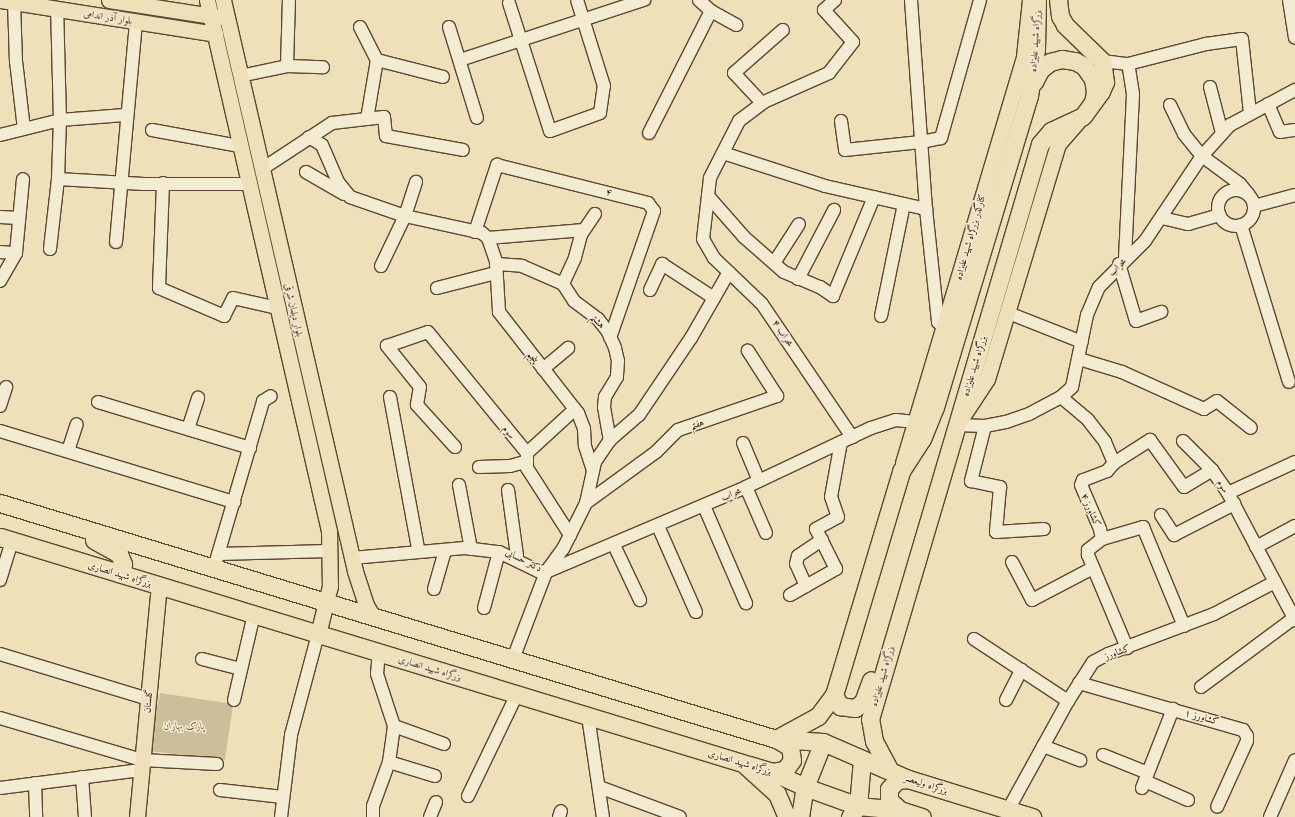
<!DOCTYPE html>
<html>
<head>
<meta charset="utf-8">
<style>
  body { margin:0 }
  #map { position:relative; width:1295px; height:817px; overflow:hidden; background:#eee1b9; font-family:"Libre Caslon Text",Amiri,serif }
  div>[style] { position:absolute }
  [style*='--x'] { left:calc(var(--x)*1px); top:calc(var(--y)*1px); width:calc(var(--w)*1px); rotate:calc(var(--a)*1deg) }
  .green>* { inset:0; background:#cdbe9a }
  .roads { filter:drop-shadow(1px 0 #5d4632) drop-shadow(-1px 0 #5d4632) drop-shadow(0 1px #5d4632) drop-shadow(0 -1px #5d4632) }
  .minor>* { height:12px; margin:-6px; padding:0 6px; transform-origin:6px; border-radius:6px; background:#f4ecd2 }
  .minor>.ring { margin:-6px; padding:0; box-sizing:content-box; background:none; border:12px solid #f4ecd2; border-radius:50% }
  .major>* { height:15px; margin:-7.5px; padding:0 7.5px; transform-origin:7.5px; border-radius:7.5px; background:#eee1b9 }
  .highway>* { height:17px; margin:-8.5px; padding:0 8.5px; transform-origin:8.5px; border-radius:8.5px; background:#eee1b9 }
  span { translate:-50% -50%; white-space:nowrap; text-align:center; line-height:1.15; -webkit-text-stroke:3px #f4ecd2; paint-order:stroke }
  .street-label { font-size:10px; color:#2d1205 }
  .park-label { font-size:10px; color:#654e39; font-style:italic }
</style>
</head>
<body>
<div id="map">
  <div class="green">
    <div style="clip-path:polygon(160px 693px,233px 704px,225px 760px,149px 751px)"></div>
  </div>
  <div class="roads">
    <div class="minor">
      <div style="--x:699;--y:0;--w:16;--a:43"></div>
      <div style="--x:711;--y:11;--w:29;--a:29"></div>
      <div style="--x:835;--y:0;--w:15;--a:138"></div>
      <div style="--x:824;--y:10;--w:43;--a:47.8"></div>
      <div style="--x:853;--y:42;--w:39;--a:128"></div>
      <div style="--x:829;--y:73;--w:71;--a:156"></div>
      <div style="--x:764;--y:102;--w:31;--a:143"></div>
      <div style="--x:739;--y:121;--w:64;--a:117"></div>
      <div style="--x:710;--y:178;--w:61;--a:96.5"></div>
      <div style="--x:703;--y:239;--w:22;--a:60"></div>
      <div style="--x:714;--y:258;--w:66;--a:43.8"></div>
      <div style="--x:762;--y:304;--w:161;--a:55.9"></div>
      <div style="--x:911;--y:0;--w:210;--a:85.9"></div>
      <div style="--x:926;--y:209;--w:114;--a:83.9"></div>
      <div style="--x:938;--y:322;--w:7;--a:34"></div>
      <div style="--x:1289;--y:0;--w:38;--a:81"></div>
      <div style="--x:14;--y:2;--w:59;--a:88.1"></div>
      <div style="--x:16;--y:61;--w:68;--a:83.3"></div>
      <div style="--x:509;--y:3;--w:134;--a:72.2"></div>
      <div style="--x:550;--y:131;--w:53;--a:-19.8"></div>
      <div style="--x:600;--y:113;--w:27;--a:-82"></div>
      <div style="--x:604;--y:86;--w:90;--a:-107.4"></div>
      <div style="--x:360;--y:27;--w:37;--a:63"></div>
      <div style="--x:377;--y:60;--w:68;--a:14.4"></div>
      <div style="--x:449;--y:27;--w:95;--a:72.9"></div>
      <div style="--x:460;--y:60;--w:194;--a:-18.1"></div>
      <div style="--x:1102;--y:61;--w:26;--a:7"></div>
      <div style="--x:1128;--y:64;--w:81;--a:-14.4"></div>
      <div style="--x:1206;--y:44;--w:36;--a:-8"></div>
      <div style="--x:1242;--y:39;--w:74;--a:83.8"></div>
      <div style="--x:287;--y:66;--w:66;--a:-88.3"></div>
      <div style="--x:240;--y:76;--w:48;--a:-12"></div>
      <div style="--x:287;--y:66;--w:36;--a:2"></div>
      <div style="--x:1210;--y:87;--w:48;--a:75.4"></div>
      <div style="--x:762;--y:103;--w:41;--a:-133"></div>
      <div style="--x:734;--y:73;--w:65;--a:-41.3"></div>
      <div style="--x:1268;--y:104;--w:30;--a:67"></div>
      <div style="--x:1280;--y:132;--w:15;--a:-8"></div>
      <div style="--x:1170;--y:105;--w:32;--a:64"></div>
      <div style="--x:1184;--y:134;--w:28;--a:51"></div>
      <div style="--x:1202;--y:156;--w:47;--a:36.4"></div>
      <div style="--x:1240;--y:184;--w:14;--a:51"></div>
      <div style="--x:367;--y:119;--w:60;--a:-80.4"></div>
      <div style="--x:841;--y:121;--w:29;--a:82"></div>
      <div style="--x:845;--y:150;--w:76;--a:-6"></div>
      <div style="--x:921;--y:142;--w:20;--a:-11"></div>
      <div style="--x:941;--y:138;--w:143;--a:-74.2"></div>
      <div style="--x:152;--y:130;--w:88;--a:10.4"></div>
      <div style="--x:649;--y:133;--w:137;--a:-63.1"></div>
      <div style="--x:0;--y:135;--w:62;--a:-14"></div>
      <div style="--x:60;--y:120;--w:65;--a:-4.4"></div>
      <div style="--x:309;--y:137;--w:15;--a:32"></div>
      <div style="--x:322;--y:145;--w:40;--a:66.6"></div>
      <div style="--x:338;--y:182;--w:19;--a:51"></div>
      <div style="--x:350;--y:197;--w:58;--a:19.1"></div>
      <div style="--x:405;--y:216;--w:79;--a:12.4"></div>
      <div style="--x:482;--y:233;--w:8;--a:40"></div>
      <div style="--x:488;--y:238;--w:24;--a:71"></div>
      <div style="--x:496;--y:261;--w:51;--a:86.6"></div>
      <div style="--x:499;--y:312;--w:128;--a:52"></div>
      <div style="--x:578;--y:413;--w:17;--a:69"></div>
      <div style="--x:584;--y:429;--w:17;--a:87"></div>
      <div style="--x:585;--y:446;--w:26;--a:72"></div>
      <div style="--x:723;--y:153;--w:107;--a:17.9"></div>
      <div style="--x:825;--y:186;--w:104;--a:12.8"></div>
      <div style="--x:262;--y:169;--w:84;--a:-33.3"></div>
      <div style="--x:332;--y:123;--w:52;--a:-6.6"></div>
      <div style="--x:384;--y:117;--w:19;--a:84"></div>
      <div style="--x:386;--y:136;--w:78;--a:10.3"></div>
      <div style="--x:306;--y:172;--w:44;--a:30.1"></div>
      <div style="--x:58;--y:179;--w:86;--a:3.3"></div>
      <div style="--x:144;--y:184;--w:103;--a:0"></div>
      <div style="--x:163;--y:183;--w:105;--a:92.2"></div>
      <div style="--x:159;--y:288;--w:71;--a:23.3"></div>
      <div style="--x:224;--y:316;--w:20;--a:-63"></div>
      <div style="--x:233;--y:298;--w:45;--a:12.8"></div>
      <div class="ring" style="left:1218px;top:190px;width:24px;height:24px"></div>
      <div style="--x:708;--y:196;--w:55;--a:48.7"></div>
      <div style="--x:744;--y:237;--w:53;--a:41.2"></div>
      <div style="--x:784;--y:272;--w:39;--a:23"></div>
      <div style="--x:820;--y:287;--w:16;--a:35"></div>
      <div style="--x:833;--y:296;--w:107;--a:-67.5"></div>
      <div style="--x:1254;--y:206;--w:42;--a:-15"></div>
      <div style="--x:595;--y:214;--w:25;--a:124"></div>
      <div style="--x:581;--y:235;--w:24;--a:105"></div>
      <div style="--x:575;--y:258;--w:29;--a:115"></div>
      <div style="--x:563;--y:284;--w:20;--a:57"></div>
      <div style="--x:574;--y:301;--w:30;--a:37"></div>
      <div style="--x:598;--y:319;--w:16;--a:52"></div>
      <div style="--x:608;--y:332;--w:17;--a:66"></div>
      <div style="--x:615;--y:348;--w:13;--a:77"></div>
      <div style="--x:618;--y:361;--w:16;--a:94"></div>
      <div style="--x:617;--y:377;--w:23;--a:121"></div>
      <div style="--x:605;--y:397;--w:10;--a:96"></div>
      <div style="--x:604;--y:407;--w:34;--a:80"></div>
      <div style="--x:0;--y:217;--w:19;--a:3"></div>
      <div style="--x:1162;--y:218;--w:27;--a:13"></div>
      <div style="--x:1188;--y:224;--w:33;--a:-16"></div>
      <div style="--x:1241;--y:225;--w:164;--a:73"></div>
      <div style="--x:475;--y:232;--w:71;--a:-71.8"></div>
      <div style="--x:497;--y:165;--w:156;--a:14.1"></div>
      <div style="--x:648;--y:203;--w:10;--a:53"></div>
      <div style="--x:654;--y:211;--w:134;--a:109.1"></div>
      <div style="--x:488;--y:238;--w:96;--a:-4.8"></div>
      <div style="--x:116;--y:242;--w:222;--a:-84.8"></div>
      <div style="--x:50;--y:249;--w:70;--a:-83.5"></div>
      <div style="--x:58;--y:179;--w:59;--a:-88.1"></div>
      <div style="--x:60;--y:120;--w:112;--a:-91.5"></div>
      <div style="--x:0;--y:252;--w:16;--a:4"></div>
      <div style="--x:1125;--y:258;--w:164;--a:-87.2"></div>
      <div style="--x:1133;--y:94;--w:30;--a:-99"></div>
      <div style="--x:774;--y:263;--w:46;--a:-57.3"></div>
      <div style="--x:496;--y:264;--w:26;--a:4"></div>
      <div style="--x:522;--y:266;--w:45;--a:23.7"></div>
      <div style="--x:1119;--y:264;--w:59;--a:73.4"></div>
      <div style="--x:1136;--y:321;--w:27;--a:-20"></div>
      <div style="--x:381;--y:266;--w:55;--a:-64.4"></div>
      <div style="--x:405;--y:216;--w:36;--a:-72"></div>
      <div style="--x:798;--y:279;--w:78;--a:-62.4"></div>
      <div style="--x:0;--y:281;--w:32;--a:-60"></div>
      <div style="--x:16;--y:253;--w:74;--a:-84.6"></div>
      <div style="--x:437;--y:288;--w:61;--a:-14.3"></div>
      <div style="--x:650;--y:290;--w:29;--a:-65"></div>
      <div style="--x:662;--y:264;--w:62;--a:33.2"></div>
      <div style="--x:1011;--y:314;--w:76;--a:21.5"></div>
      <div style="--x:881;--y:316;--w:114;--a:-78.4"></div>
      <div style="--x:1079;--y:359;--w:45;--a:16.8"></div>
      <div style="--x:1122;--y:372;--w:90;--a:24.3"></div>
      <div style="--x:1204;--y:409;--w:15;--a:-32"></div>
      <div style="--x:1217;--y:401;--w:43;--a:38.5"></div>
      <div style="--x:543;--y:369;--w:33;--a:-40"></div>
      <div style="--x:390;--y:397;--w:154;--a:79.5"></div>
      <div style="--x:1061;--y:397;--w:35;--a:40"></div>
      <div style="--x:1088;--y:420;--w:28;--a:52"></div>
      <div style="--x:1105;--y:442;--w:23;--a:67"></div>
      <div style="--x:1114;--y:463;--w:11;--a:131"></div>
      <div style="--x:1107;--y:471;--w:26;--a:159"></div>
      <div style="--x:1083;--y:480;--w:5;--a:112"></div>
      <div style="--x:1081;--y:485;--w:48;--a:66.6"></div>
      <div style="--x:1100;--y:529;--w:10;--a:79"></div>
      <div style="--x:1102;--y:539;--w:18;--a:142"></div>
      <div style="--x:1088;--y:550;--w:5;--a:90"></div>
      <div style="--x:1088;--y:555;--w:101;--a:67.2"></div>
      <div style="--x:98;--y:402;--w:159;--a:16.8"></div>
      <div style="--x:0;--y:406;--w:20;--a:-72"></div>
      <div style="--x:956;--y:425;--w:29;--a:2"></div>
      <div style="--x:985;--y:426;--w:21;--a:-11"></div>
      <div style="--x:1006;--y:422;--w:24;--a:-19"></div>
      <div style="--x:1029;--y:414;--w:36;--a:-28"></div>
      <div style="--x:1061;--y:397;--w:15;--a:-42"></div>
      <div style="--x:1072;--y:387;--w:74;--a:-78.2"></div>
      <div style="--x:1087;--y:315;--w:30;--a:-67"></div>
      <div style="--x:1099;--y:287;--w:65;--a:-45"></div>
      <div style="--x:1145;--y:241;--w:102;--a:-56.2"></div>
      <div style="--x:1202;--y:156;--w:42;--a:-47.9"></div>
      <div style="--x:1230;--y:125;--w:74;--a:-28.3"></div>
      <div style="--x:985;--y:426;--w:57;--a:104.3"></div>
      <div style="--x:971;--y:481;--w:30;--a:12"></div>
      <div style="--x:1000;--y:487;--w:45;--a:95.1"></div>
      <div style="--x:996;--y:532;--w:48;--a:-3.6"></div>
      <div style="--x:188;--y:429;--w:33;--a:-72"></div>
      <div style="--x:0;--y:431;--w:245;--a:16.9"></div>
      <div style="--x:1183;--y:441;--w:41;--a:45"></div>
      <div style="--x:743;--y:443;--w:41;--a:67.2"></div>
      <div style="--x:455;--y:447;--w:57;--a:-132.1"></div>
      <div style="--x:417;--y:405;--w:18;--a:-81"></div>
      <div style="--x:420;--y:387;--w:53;--a:-128.8"></div>
      <div style="--x:387;--y:346;--w:43;--a:-18.9"></div>
      <div style="--x:428;--y:332;--w:156;--a:50.7"></div>
      <div style="--x:527;--y:453;--w:15;--a:90"></div>
      <div style="--x:527;--y:468;--w:80;--a:57.3"></div>
      <div style="--x:68;--y:451;--w:28;--a:-72"></div>
      <div style="--x:527;--y:453;--w:65;--a:-42.5"></div>
      <div style="--x:1114;--y:463;--w:43;--a:-32.6"></div>
      <div style="--x:1150;--y:440;--w:58;--a:54.1"></div>
      <div style="--x:1184;--y:487;--w:33;--a:-31"></div>
      <div style="--x:1212;--y:470;--w:28;--a:55"></div>
      <div style="--x:1228;--y:493;--w:144;--a:62.2"></div>
      <div style="--x:479;--y:467;--w:31;--a:-2"></div>
      <div style="--x:510;--y:466;--w:16;--a:-15"></div>
      <div style="--x:459;--y:485;--w:65;--a:79.4"></div>
      <div style="--x:746;--y:487;--w:50;--a:66.5"></div>
      <div style="--x:508;--y:490;--w:67;--a:82.2"></div>
      <div style="--x:1228;--y:493;--w:74;--a:-24.8"></div>
      <div style="--x:586;--y:503;--w:87;--a:-36.1"></div>
      <div style="--x:656;--y:452;--w:31;--a:-45"></div>
      <div style="--x:678;--y:430;--w:105;--a:-19"></div>
      <div style="--x:777;--y:396;--w:54;--a:-122.8"></div>
      <div style="--x:704;--y:506;--w:106;--a:66.6"></div>
      <div style="--x:1161;--y:515;--w:24;--a:57"></div>
      <div style="--x:1174;--y:535;--w:68;--a:-27.3"></div>
      <div style="--x:658;--y:526;--w:94;--a:66.2"></div>
      <div style="--x:1102;--y:539;--w:43;--a:-16.3"></div>
      <div style="--x:1143;--y:527;--w:107;--a:67.5"></div>
      <div style="--x:614;--y:545;--w:61;--a:64.7"></div>
      <div style="--x:1256;--y:547;--w:44;--a:-28.3"></div>
      <div style="--x:218;--y:554;--w:111;--a:-1.5"></div>
      <div style="--x:352;--y:558;--w:113;--a:-5.1"></div>
      <div style="--x:465;--y:548;--w:34;--a:7"></div>
      <div style="--x:499;--y:552;--w:43;--a:26"></div>
      <div style="--x:538;--y:571;--w:8;--a:7"></div>
      <div style="--x:546;--y:572;--w:217;--a:-23"></div>
      <div style="--x:746;--y:487;--w:138;--a:-25.3"></div>
      <div style="--x:871;--y:428;--w:26;--a:-18"></div>
      <div style="--x:896;--y:420;--w:19;--a:6"></div>
      <div style="--x:1012;--y:562;--w:43;--a:62.2"></div>
      <div style="--x:1032;--y:600;--w:69;--a:-27.7"></div>
      <div style="--x:214;--y:568;--w:174;--a:-73.6"></div>
      <div style="--x:263;--y:401;--w:9;--a:-32"></div>
      <div style="--x:0;--y:580;--w:41;--a:-72.9"></div>
      <div style="--x:806;--y:586;--w:24;--a:-114"></div>
      <div style="--x:796;--y:564;--w:8;--a:-76"></div>
      <div style="--x:798;--y:556;--w:29;--a:-34"></div>
      <div style="--x:434;--y:589;--w:40;--a:-74"></div>
      <div style="--x:790;--y:595;--w:53;--a:-29.5"></div>
      <div style="--x:836;--y:569;--w:45;--a:-116.6"></div>
      <div style="--x:816;--y:529;--w:25;--a:-29"></div>
      <div style="--x:838;--y:517;--w:21;--a:-109"></div>
      <div style="--x:831;--y:497;--w:56;--a:-79.7"></div>
      <div style="--x:484;--y:608;--w:58;--a:-75"></div>
      <div style="--x:974;--y:639;--w:113;--a:33.4"></div>
      <div style="--x:0;--y:654;--w:155;--a:16.9"></div>
      <div style="--x:202;--y:659;--w:40;--a:14.4"></div>
      <div style="--x:513;--y:659;--w:93;--a:-69.2"></div>
      <div style="--x:546;--y:572;--w:29;--a:-54"></div>
      <div style="--x:563;--y:549;--w:51;--a:-63.4"></div>
      <div style="--x:586;--y:503;--w:42;--a:-77.6"></div>
      <div style="--x:595;--y:462;--w:27;--a:-56"></div>
      <div style="--x:610;--y:440;--w:38;--a:-41"></div>
      <div style="--x:639;--y:415;--w:93;--a:-56"></div>
      <div style="--x:691;--y:338;--w:76;--a:-60.1"></div>
      <div style="--x:1079;--y:683;--w:171;--a:16"></div>
      <div style="--x:1243;--y:730;--w:7;--a:56"></div>
      <div style="--x:1247;--y:736;--w:5;--a:90"></div>
      <div style="--x:1247;--y:741;--w:72;--a:114.4"></div>
      <div style="--x:1201;--y:687;--w:116;--a:-36.6"></div>
      <div style="--x:234;--y:700;--w:88;--a:-76.9"></div>
      <div style="--x:1006;--y:700;--w:34;--a:-63"></div>
      <div style="--x:588;--y:716;--w:102;--a:81.6"></div>
      <div style="--x:0;--y:718;--w:148;--a:16.5"></div>
      <div style="--x:142;--y:760;--w:75;--a:3.1"></div>
      <div style="--x:394;--y:726;--w:53;--a:19.8"></div>
      <div style="--x:1043;--y:746;--w:40;--a:21"></div>
      <div style="--x:1103;--y:755;--w:48;--a:21.8"></div>
      <div style="--x:389;--y:762;--w:48;--a:16.9"></div>
      <div style="--x:82;--y:777;--w:40;--a:85.7"></div>
      <div style="--x:1145;--y:781;--w:47;--a:23.8"></div>
      <div style="--x:35;--y:783;--w:34;--a:88"></div>
      <div style="--x:599;--y:787;--w:86;--a:20.3"></div>
      <div style="--x:0;--y:788;--w:142;--a:-7.3"></div>
      <div style="--x:1142;--y:788;--w:85;--a:-68.6"></div>
      <div style="--x:220;--y:790;--w:63;--a:6.3"></div>
      <div style="--x:468;--y:796;--w:113;--a:-64.3"></div>
      <div style="--x:1008;--y:810;--w:124;--a:-61.2"></div>
      <div style="--x:1068;--y:701;--w:46;--a:-57.3"></div>
      <div style="--x:1093;--y:662;--w:17;--a:-28"></div>
      <div style="--x:1108;--y:654;--w:113;--a:-20.7"></div>
      <div style="--x:1214;--y:614;--w:69;--a:-27.7"></div>
      <div style="--x:281;--y:817;--w:83;--a:-83"></div>
      <div style="--x:291;--y:735;--w:105;--a:-75"></div>
      <div style="--x:373;--y:817;--w:11;--a:-90"></div>
      <div style="--x:373;--y:806;--w:47;--a:-70"></div>
      <div style="--x:389;--y:762;--w:36;--a:-82"></div>
      <div style="--x:394;--y:726;--w:55;--a:-108.1"></div>
      <div style="--x:377;--y:674;--w:22;--a:-85"></div>
      <div style="--x:430;--y:817;--w:16;--a:-68"></div>
      <div style="--x:559;--y:817;--w:6;--a:-72"></div>
      <div style="--x:1270;--y:817;--w:62;--a:-66.3"></div>
    </div>
    <div class="major">
      <div style="--x:1;--y:0;--w:217;--a:9"></div>
      <div style="--x:109;--y:0;--w:111;--a:8.8"></div>
      <div style="--x:207;--y:0;--w:545;--a:77.06"></div>
      <div style="--x:329;--y:531;--w:55;--a:89"></div>
      <div style="--x:330;--y:586;--w:49;--a:104"></div>
      <div style="--x:223;--y:0;--w:586;--a:76.98"></div>
      <div style="--x:355;--y:571;--w:36;--a:72"></div>
      <div style="--x:366;--y:605;--w:14;--a:60"></div>
      <div style="--x:962;--y:417;--w:45;--a:-56.7"></div>
      <div style="--x:987;--y:379;--w:245;--a:-73.2"></div>
      <div style="--x:1058;--y:144;--w:35;--a:-49"></div>
      <div style="--x:903;--y:463;--w:425;--a:-73.4"></div>
      <div style="--x:1024;--y:56;--w:56;--a:-83.9"></div>
      <div style="--x:137;--y:817;--w:233;--a:-84.6"></div>
    </div>
    <div class="highway">
      <div style="--x:1034;--y:82;--w:13;--a:-63"></div>
      <div style="--x:1040;--y:70;--w:13;--a:-39"></div>
      <div style="--x:1050;--y:62;--w:12;--a:-14"></div>
      <div style="--x:1062;--y:59;--w:13;--a:9"></div>
      <div style="--x:1075;--y:61;--w:10;--a:29"></div>
      <div style="--x:1084;--y:66;--w:16;--a:55"></div>
      <div style="--x:1093;--y:79;--w:13;--a:81"></div>
      <div style="--x:1095;--y:92;--w:10;--a:101"></div>
      <div style="--x:0;--y:503;--w:811;--a:16.92"></div>
      <div style="--x:776;--y:739;--w:47;--a:3.7"></div>
      <div style="--x:823;--y:742;--w:93;--a:23.5"></div>
      <div style="--x:908;--y:779;--w:130;--a:17"></div>
      <div style="--x:0;--y:537;--w:807;--a:16.93"></div>
      <div style="--x:772;--y:772;--w:36;--a:24"></div>
      <div style="--x:805;--y:787;--w:56;--a:19.7"></div>
      <div style="--x:858;--y:806;--w:42;--a:5.4"></div>
      <div style="--x:900;--y:810;--w:23;--a:18"></div>
      <div style="--x:94;--y:540;--w:29;--a:29"></div>
      <div style="--x:119;--y:554;--w:11;--a:68"></div>
      <div style="--x:123;--y:564;--w:10;--a:114"></div>
      <div style="--x:834;--y:695;--w:13;--a:61"></div>
      <div style="--x:840;--y:706;--w:15;--a:8"></div>
      <div style="--x:855;--y:708;--w:10;--a:-37"></div>
      <div style="--x:863;--y:702;--w:23;--a:-70"></div>
      <div style="--x:776;--y:739;--w:48;--a:-28.7"></div>
      <div style="--x:818;--y:716;--w:26;--a:-53"></div>
      <div style="--x:834;--y:695;--w:234;--a:-73.3"></div>
      <div style="--x:901;--y:471;--w:38;--a:-57"></div>
      <div style="--x:922;--y:439;--w:35;--a:-68"></div>
      <div style="--x:935;--y:407;--w:325;--a:-73.2"></div>
      <div style="--x:1029;--y:96;--w:48;--a:-81.5"></div>
      <div style="--x:1036;--y:49;--w:49;--a:-88.8"></div>
      <div style="--x:746;--y:766;--w:42;--a:42.1"></div>
      <div style="--x:777;--y:794;--w:25;--a:67"></div>
      <div style="--x:890;--y:771;--w:34;--a:-118"></div>
      <div style="--x:874;--y:741;--w:22;--a:-100"></div>
      <div style="--x:870;--y:719;--w:600;--a:-73.53"></div>
      <div style="--x:1040;--y:144;--w:17;--a:-50"></div>
      <div style="--x:1051;--y:131;--w:35;--a:-25"></div>
      <div style="--x:1083;--y:116;--w:31;--a:-54"></div>
      <div style="--x:1101;--y:91;--w:10;--a:-66"></div>
      <div style="--x:1105;--y:82;--w:21;--a:-98"></div>
      <div style="--x:1102;--y:61;--w:52;--a:-135.8"></div>
      <div style="--x:1065;--y:25;--w:10;--a:-119"></div>
      <div style="--x:1060;--y:16;--w:16;--a:-97"></div>
      <div style="--x:772;--y:772;--w:13;--a:-9"></div>
      <div style="--x:785;--y:770;--w:12;--a:-55"></div>
      <div style="--x:792;--y:760;--w:13;--a:-99"></div>
      <div style="--x:790;--y:747;--w:16;--a:-150"></div>
      <div style="--x:900;--y:810;--w:15;--a:-138"></div>
      <div style="--x:889;--y:800;--w:11;--a:-90"></div>
      <div style="--x:889;--y:789;--w:12;--a:-48"></div>
      <div style="--x:897;--y:780;--w:11;--a:-5"></div>
      <div style="--x:800;--y:817;--w:30;--a:-81"></div>
      <div style="--x:805;--y:787;--w:48;--a:-68.2"></div>
      <div style="--x:850;--y:817;--w:14;--a:-54"></div>
      <div style="--x:858;--y:806;--w:47;--a:-85.1"></div>
    </div>
  </div>
  <div class="street-label">
    <span style="left:108px;top:17px;rotate:9deg">بلوار آذر اندامی</span>
    <span style="left:1035px;top:41px;rotate:-86deg">بزرگراه شهید علیزاده</span>
    <span style="left:609px;top:192px;rotate:14deg">۴</span>
    <span style="left:970px;top:237px;rotate:-74deg">کنارگذر بزرگراه شهید علیزاده</span>
    <span style="left:1117px;top:267px;rotate:-46deg">محراب</span>
    <span style="left:294px;top:310px;rotate:77deg">بلوار دیلمان شرقی</span>
    <span style="left:598px;top:321px;rotate:45deg">هشتم</span>
    <span style="left:783px;top:333px;rotate:55deg">محراب ۴</span>
    <span style="left:533px;top:357px;rotate:51deg">پنجم</span>
    <span style="left:974px;top:366px;rotate:-73deg">بزرگراه شهید علیزاده</span>
    <span style="left:697px;top:424px;rotate:-19deg">هفتم</span>
    <span style="left:509px;top:432px;rotate:50deg">سوم</span>
    <span style="left:1223px;top:486px;rotate:56deg">سوم</span>
    <span style="left:731px;top:494px;rotate:-24deg">محراب</span>
    <span style="left:1091px;top:510px;rotate:66deg">کشاورز ۴</span>
    <span style="left:524px;top:560px;rotate:27deg">دکتر حسابی</span>
    <span style="left:120px;top:574px;rotate:17deg">بزرگراه شهید انصاری</span>
    <span style="left:1117px;top:652px;rotate:-21deg">کشاورز</span>
    <span style="left:430px;top:668px;rotate:17deg">بزرگراه شهید انصاری</span>
    <span style="left:882px;top:676px;rotate:-74deg">بزرگراه شهید علیزاده</span>
    <span style="left:148px;top:701px;rotate:-84deg">گلستان</span>
    <span style="left:1202px;top:717px;rotate:15deg">کشاورز ۱</span>
    <span style="left:740px;top:762px;rotate:17deg">بزرگراه شهید انصاری</span>
    <span style="left:926px;top:784px;rotate:18deg">بزرگراه ولیعصر</span>
  </div>
  <div class="park-label">
    <span style="left:184px;top:726px">پارک بهاران</span>
  </div>
</div>
</body>
</html>
